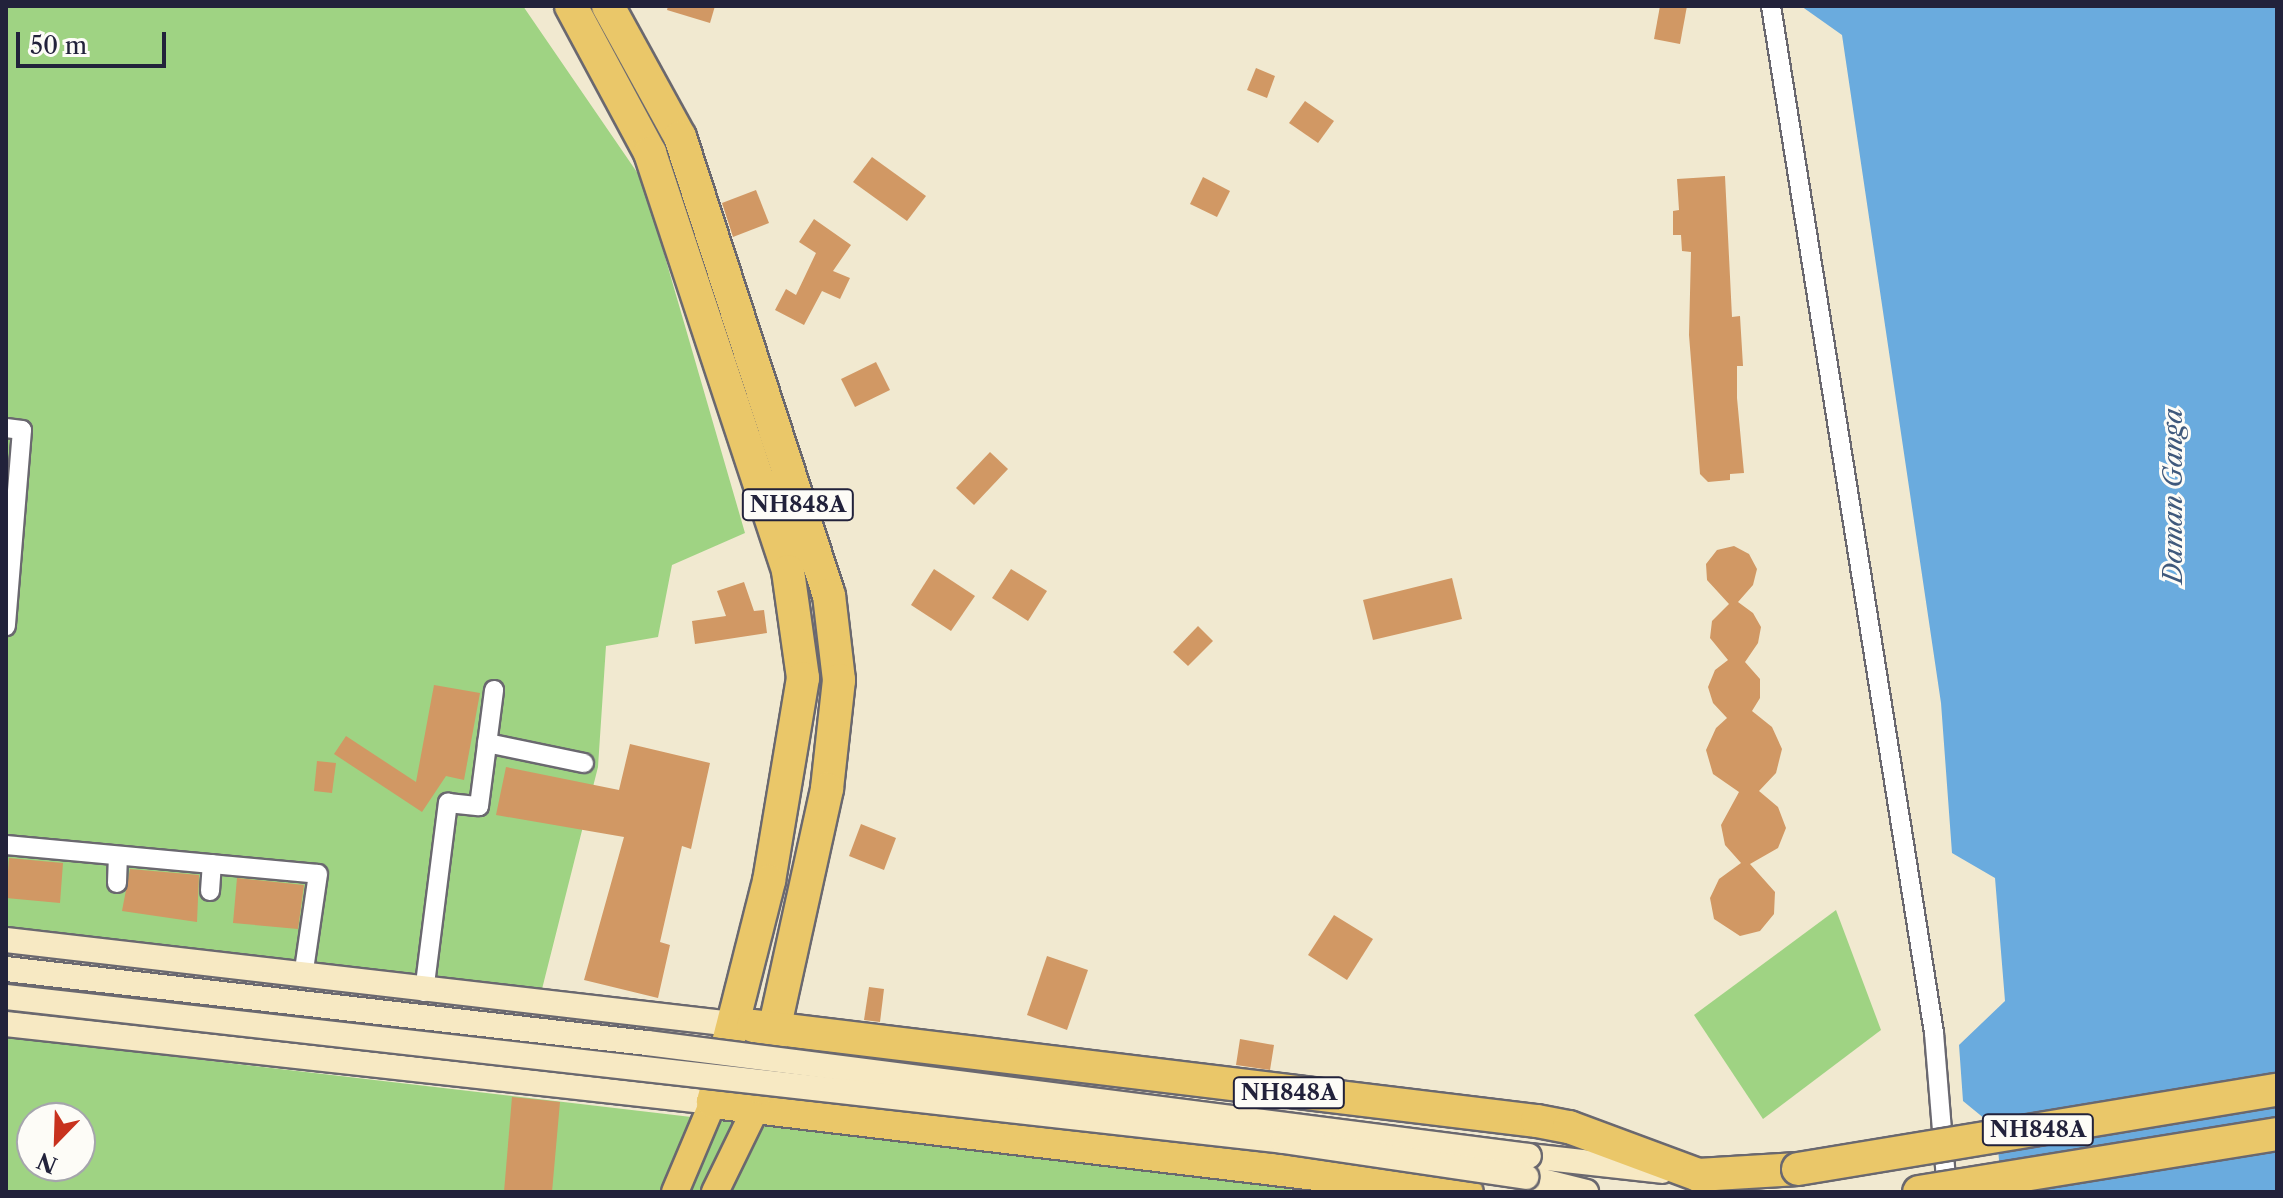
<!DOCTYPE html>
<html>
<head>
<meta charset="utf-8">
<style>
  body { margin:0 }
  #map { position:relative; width:2283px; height:1198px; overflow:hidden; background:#f1e9d0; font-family:"Libre Caslon Text",serif }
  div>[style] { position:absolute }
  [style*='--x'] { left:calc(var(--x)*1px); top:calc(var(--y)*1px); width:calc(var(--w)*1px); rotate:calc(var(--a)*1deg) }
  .green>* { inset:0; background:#9fd383 }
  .water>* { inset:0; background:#6aabde }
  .building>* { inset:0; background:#d19864 }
  .roads { filter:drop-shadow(2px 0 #6a686f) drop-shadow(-2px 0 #6a686f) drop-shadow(0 2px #6a686f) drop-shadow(0 -2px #6a686f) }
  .street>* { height:18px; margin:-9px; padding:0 9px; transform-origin:9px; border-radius:9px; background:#fff }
  .secondary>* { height:24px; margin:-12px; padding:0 12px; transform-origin:12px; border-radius:12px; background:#f7e9c3 }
  .primary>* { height:26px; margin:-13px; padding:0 13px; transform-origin:13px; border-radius:13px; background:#eac769 }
  .highway>* { height:32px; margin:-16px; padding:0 16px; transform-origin:16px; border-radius:16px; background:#eac769 }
  .bridges { filter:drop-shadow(2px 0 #6a686f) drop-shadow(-2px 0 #6a686f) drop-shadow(0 2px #6a686f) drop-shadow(0 -2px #6a686f) }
  .secondary-bridge>* { height:24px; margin:-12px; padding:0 12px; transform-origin:12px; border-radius:12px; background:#f7e9c3 }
  .highway-bridge>* { height:32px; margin:-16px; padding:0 16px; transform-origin:16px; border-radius:16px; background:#eac769 }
  span { translate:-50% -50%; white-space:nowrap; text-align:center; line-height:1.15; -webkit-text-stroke:6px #fdfcf7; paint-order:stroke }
  .shield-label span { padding:2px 6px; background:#fdfcf7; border:2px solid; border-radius:6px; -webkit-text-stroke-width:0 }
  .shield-label { font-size:22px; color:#22223b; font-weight:700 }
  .water-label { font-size:26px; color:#3f597c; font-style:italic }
  .frame { position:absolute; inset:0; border:8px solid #22223b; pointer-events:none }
  .north { position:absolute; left:16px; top:1102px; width:80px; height:80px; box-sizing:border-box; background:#fdfcf7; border:2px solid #a5a5ac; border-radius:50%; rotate:203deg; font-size:22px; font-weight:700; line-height:32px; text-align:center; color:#22223b }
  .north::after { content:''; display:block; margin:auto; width:28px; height:36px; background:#c8321e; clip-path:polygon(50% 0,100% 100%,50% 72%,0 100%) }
  .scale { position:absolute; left:16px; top:32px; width:150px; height:36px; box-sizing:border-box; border:4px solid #22223b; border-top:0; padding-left:10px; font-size:24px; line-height:28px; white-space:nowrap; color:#22223b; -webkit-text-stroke:6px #fdfcf7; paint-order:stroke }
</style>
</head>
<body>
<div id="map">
  <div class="green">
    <div style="clip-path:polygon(6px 6px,523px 6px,643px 181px,745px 533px,672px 565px,658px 637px,606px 646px,598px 767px,540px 997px,6px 928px)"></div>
    <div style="clip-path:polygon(1836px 910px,1881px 1030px,1763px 1119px,1694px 1015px)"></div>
    <div style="clip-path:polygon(evenodd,6px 1037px,1000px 1153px,1293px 1183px,1291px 1192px,6px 1192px,6px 1037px,32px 1118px,80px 1118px,80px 1166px,32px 1166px,32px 1118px)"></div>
  </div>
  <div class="water">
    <div style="clip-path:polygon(1801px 6px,2277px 6px,2277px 1192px,2002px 1192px,1996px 1128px,1963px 1101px,1959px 1045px,2005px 1001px,1995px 878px,1952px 853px,1941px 703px,1842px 35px)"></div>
  </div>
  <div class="building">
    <div style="clip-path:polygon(668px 6px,715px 6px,710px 23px,667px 10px)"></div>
    <div style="clip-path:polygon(1660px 6px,1687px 6px,1680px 44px,1654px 39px)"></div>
    <div style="clip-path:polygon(1256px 68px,1275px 76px,1267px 98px,1247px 90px)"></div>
    <div style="clip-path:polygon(1305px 101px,1334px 121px,1318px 143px,1289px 123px)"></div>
    <div style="clip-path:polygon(872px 157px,926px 196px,907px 221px,853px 182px)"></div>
    <div style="clip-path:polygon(1725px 176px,1732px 317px,1740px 316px,1743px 366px,1737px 366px,1737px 398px,1744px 473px,1730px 474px,1730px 480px,1708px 482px,1700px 474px,1689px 335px,1691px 252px,1682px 251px,1681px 235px,1673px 235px,1673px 211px,1679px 210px,1677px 179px)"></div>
    <div style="clip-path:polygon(1203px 177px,1230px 191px,1217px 217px,1190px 204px)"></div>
    <div style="clip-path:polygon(756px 190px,769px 223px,733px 237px,722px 203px)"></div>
    <div style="clip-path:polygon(814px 219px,851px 245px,833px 271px,850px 278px,840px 299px,822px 291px,804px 325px,775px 310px,786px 289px,796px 295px,816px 253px,799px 242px)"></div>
    <div style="clip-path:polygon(876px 362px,890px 390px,855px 407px,841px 379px)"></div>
    <div style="clip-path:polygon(990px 452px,1008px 469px,974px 505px,956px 488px)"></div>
    <div style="clip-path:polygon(1734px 546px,1749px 554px,1757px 569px,1753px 585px,1738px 602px,1753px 613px,1761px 627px,1758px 643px,1745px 662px,1760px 679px,1760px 698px,1752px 711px,1772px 727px,1782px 749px,1776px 773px,1759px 791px,1778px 807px,1786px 828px,1778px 848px,1750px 864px,1775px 892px,1774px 914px,1760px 931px,1740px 936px,1714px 919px,1710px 898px,1719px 879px,1741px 863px,1725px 845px,1721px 825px,1739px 792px,1713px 774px,1706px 750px,1716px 728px,1727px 718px,1713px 703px,1708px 687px,1715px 670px,1728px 660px,1710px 638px,1712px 621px,1729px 604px,1707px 580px,1706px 564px,1717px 550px)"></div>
    <div style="clip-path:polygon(934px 569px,975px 596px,951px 631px,911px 605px)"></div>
    <div style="clip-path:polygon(1011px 569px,1047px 591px,1028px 621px,992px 598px)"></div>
    <div style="clip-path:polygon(1452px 578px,1462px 619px,1373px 640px,1363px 600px)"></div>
    <div style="clip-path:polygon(744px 582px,754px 611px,764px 610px,767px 633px,695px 644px,692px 621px,726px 616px,717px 591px)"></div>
    <div style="clip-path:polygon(1198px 626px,1213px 641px,1188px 666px,1173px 652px)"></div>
    <div style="clip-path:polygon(434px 685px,480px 693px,464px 780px,446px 776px,422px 812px,334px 754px,346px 736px,416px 782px)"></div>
    <div style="clip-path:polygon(630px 744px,710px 763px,691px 849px,682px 846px,660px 942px,670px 945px,658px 998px,584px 980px,624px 837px,496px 815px,506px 767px,619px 790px)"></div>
    <div style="clip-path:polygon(317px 761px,336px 763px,332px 793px,314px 791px)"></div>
    <div style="clip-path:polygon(861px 824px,896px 838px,884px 870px,849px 856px)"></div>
    <div style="clip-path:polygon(9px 858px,63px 863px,60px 903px,6px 898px)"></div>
    <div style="clip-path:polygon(130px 869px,199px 875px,197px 922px,122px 911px)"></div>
    <div style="clip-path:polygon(237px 878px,304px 885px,298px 929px,233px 923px)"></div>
    <div style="clip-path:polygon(1334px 915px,1373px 939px,1347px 980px,1308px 955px)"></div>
    <div style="clip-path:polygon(1047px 956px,1088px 970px,1067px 1030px,1027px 1015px)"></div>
    <div style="clip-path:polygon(869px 987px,884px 989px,880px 1022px,864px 1020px)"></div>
    <div style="clip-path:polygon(1240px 1039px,1274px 1045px,1270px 1070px,1236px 1065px)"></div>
    <div style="clip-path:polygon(512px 1097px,560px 1102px,552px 1192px,504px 1192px)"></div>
  </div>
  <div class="roads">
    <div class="street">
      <div style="--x:1771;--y:6;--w:1040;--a:80.98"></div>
      <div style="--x:1934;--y:1033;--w:160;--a:85.3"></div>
      <div style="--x:6;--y:428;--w:16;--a:7"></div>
      <div style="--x:22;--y:430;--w:197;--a:94.7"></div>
      <div style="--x:487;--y:743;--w:99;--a:11.7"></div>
      <div style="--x:6;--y:845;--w:313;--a:5.3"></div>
      <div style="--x:318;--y:874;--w:104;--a:98.3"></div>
      <div style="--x:117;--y:883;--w:27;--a:-88"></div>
      <div style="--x:210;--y:891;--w:27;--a:-86"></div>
      <div style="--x:424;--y:992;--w:191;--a:-82.8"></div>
      <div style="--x:448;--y:803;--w:31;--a:6"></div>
      <div style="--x:479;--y:806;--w:117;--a:-82.6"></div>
    </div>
    <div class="secondary">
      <div style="--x:6;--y:940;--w:731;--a:6.6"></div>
      <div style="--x:6;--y:1024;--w:711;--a:6.3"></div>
      <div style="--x:1529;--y:1156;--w:134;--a:6.4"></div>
      <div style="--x:1526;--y:1177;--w:62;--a:14"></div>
    </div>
    <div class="primary">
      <div style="--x:675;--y:1192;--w:98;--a:-67.1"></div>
      <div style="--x:715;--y:1192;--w:91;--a:-64"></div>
    </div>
    <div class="highway">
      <div style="--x:571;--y:6;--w:167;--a:61.7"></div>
      <div style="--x:650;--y:153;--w:440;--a:71.7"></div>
      <div style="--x:788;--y:571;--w:108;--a:82"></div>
      <div style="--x:803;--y:678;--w:206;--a:99.5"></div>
      <div style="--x:769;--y:881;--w:228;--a:104.2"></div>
      <div style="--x:713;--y:1102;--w:759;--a:6.81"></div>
      <div style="--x:608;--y:6;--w:149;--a:61.2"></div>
      <div style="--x:680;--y:137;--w:482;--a:72"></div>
      <div style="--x:829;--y:595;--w:86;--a:83.3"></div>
      <div style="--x:839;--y:680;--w:110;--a:96.3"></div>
      <div style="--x:827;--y:789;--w:306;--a:102.4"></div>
      <div style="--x:753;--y:1026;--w:790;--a:6.91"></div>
      <div style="--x:1537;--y:1121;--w:33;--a:11"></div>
      <div style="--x:1569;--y:1127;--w:138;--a:20.4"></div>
      <div style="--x:1698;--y:1175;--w:100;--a:-3.4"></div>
    </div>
  </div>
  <div class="bridges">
    <div class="secondary-bridge">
      <div style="--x:6;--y:969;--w:645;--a:6.59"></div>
      <div style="--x:647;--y:1043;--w:889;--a:7.3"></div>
      <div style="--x:6;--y:997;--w:1285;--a:6.43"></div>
      <div style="--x:1283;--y:1141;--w:246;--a:8.4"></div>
    </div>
    <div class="highway-bridge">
      <div style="--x:1798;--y:1169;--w:485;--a:-9.4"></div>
      <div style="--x:1919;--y:1192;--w:363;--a:-9.2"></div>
    </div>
  </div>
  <div class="shield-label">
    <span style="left:798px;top:505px">NH848A</span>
    <span style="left:1289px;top:1093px">NH848A</span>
    <span style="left:2038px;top:1130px">NH848A</span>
  </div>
  <div class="water-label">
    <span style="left:2174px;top:496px;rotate:-90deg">Daman Ganga</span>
  </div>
  <div class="frame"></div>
  <div class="north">N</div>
  <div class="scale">50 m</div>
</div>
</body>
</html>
